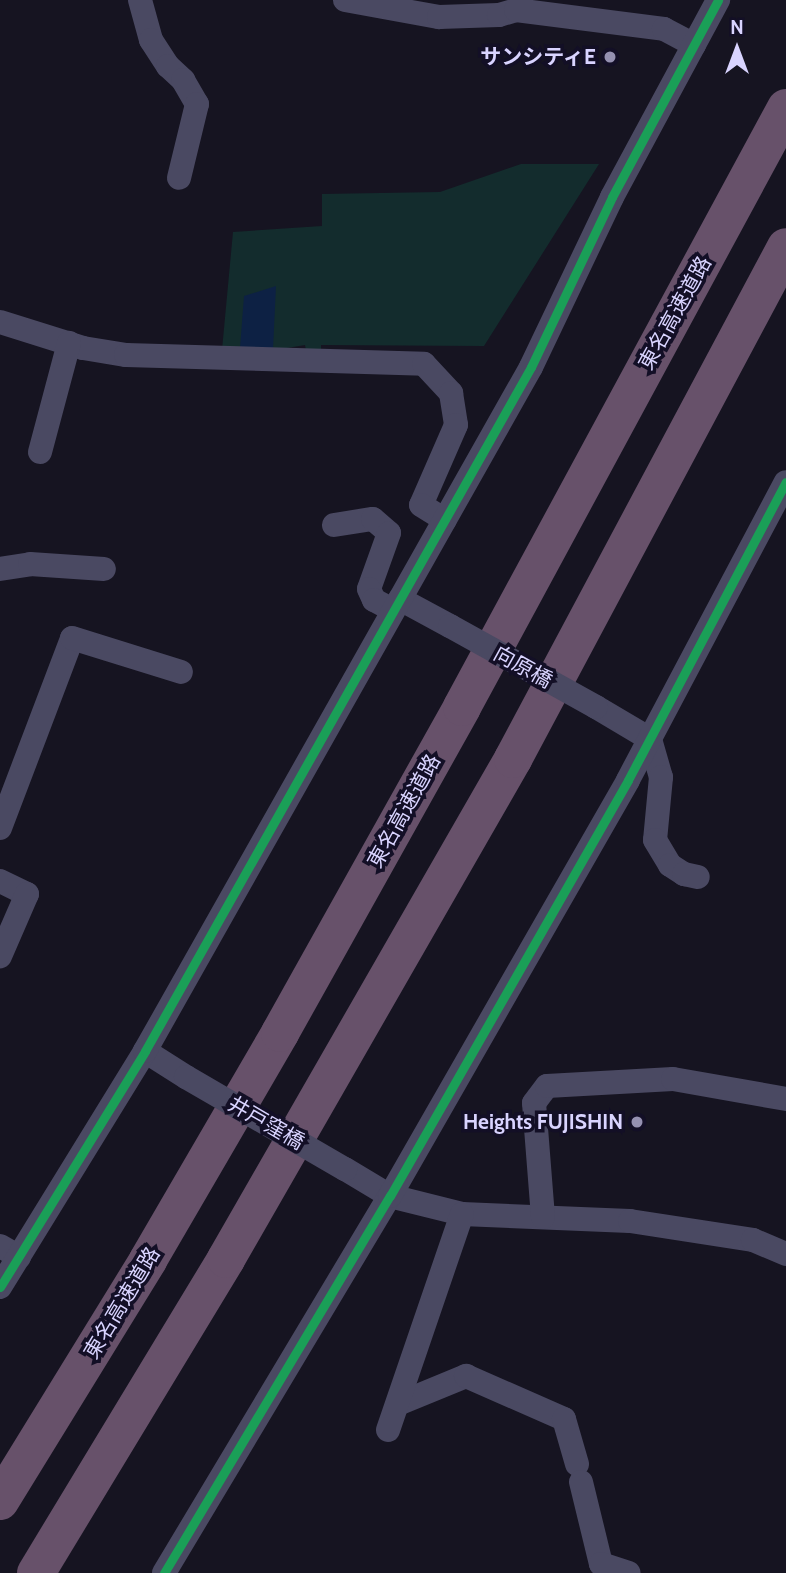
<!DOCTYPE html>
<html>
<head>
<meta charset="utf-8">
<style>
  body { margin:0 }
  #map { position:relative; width:786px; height:1573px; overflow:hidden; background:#161421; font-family:Cabin,"Noto Sans JP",sans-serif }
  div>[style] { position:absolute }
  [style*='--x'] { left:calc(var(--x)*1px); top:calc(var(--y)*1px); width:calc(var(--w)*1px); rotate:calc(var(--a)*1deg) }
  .green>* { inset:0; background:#132c2d }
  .water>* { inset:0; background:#0d2144 }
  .street>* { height:24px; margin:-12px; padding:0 12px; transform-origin:12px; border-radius:12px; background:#4a4962 }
  .highway>* { height:38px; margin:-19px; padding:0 19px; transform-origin:19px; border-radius:19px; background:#67516a }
  .street-bridge>* { height:24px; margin:-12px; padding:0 12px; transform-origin:12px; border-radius:12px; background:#4a4962 }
  .cycleway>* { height:9px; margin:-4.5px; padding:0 4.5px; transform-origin:4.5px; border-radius:4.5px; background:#1a9f57 }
  .dots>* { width:19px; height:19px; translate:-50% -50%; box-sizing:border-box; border:4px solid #130f26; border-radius:50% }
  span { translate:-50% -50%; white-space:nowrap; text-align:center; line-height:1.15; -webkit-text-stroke:7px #130f26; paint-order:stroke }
  .poi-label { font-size:21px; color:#d9d4ff; font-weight:700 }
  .right { translate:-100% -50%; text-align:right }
  .street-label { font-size:21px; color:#d9d4ff }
  .north { position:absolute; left:702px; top:14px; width:70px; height:70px; -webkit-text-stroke:5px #130f26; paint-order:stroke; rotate:0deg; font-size:19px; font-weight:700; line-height:28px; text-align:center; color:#d9d4ff }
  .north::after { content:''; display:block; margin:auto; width:24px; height:32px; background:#d9d4ff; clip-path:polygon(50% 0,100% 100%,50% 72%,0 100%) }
</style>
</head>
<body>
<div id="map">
  <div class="green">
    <div style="clip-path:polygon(521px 164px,599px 164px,484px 346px,321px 345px,321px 351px,306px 350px,305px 345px,281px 349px,222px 350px,233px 232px,322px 226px,322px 194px,440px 192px)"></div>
  </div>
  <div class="water">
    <div style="clip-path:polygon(276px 286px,273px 349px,240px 348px,244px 296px)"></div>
  </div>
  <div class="street">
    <div style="--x:140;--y:0;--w:41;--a:74.6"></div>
    <div style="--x:151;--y:40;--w:31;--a:57"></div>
    <div style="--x:168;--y:66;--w:21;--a:43"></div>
    <div style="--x:183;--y:80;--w:28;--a:60"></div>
    <div style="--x:197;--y:104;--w:76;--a:103.7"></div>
    <div style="--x:345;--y:0;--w:96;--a:10.3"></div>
    <div style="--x:439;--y:17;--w:60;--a:-1.9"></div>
    <div style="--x:499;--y:15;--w:18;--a:-16"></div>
    <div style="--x:516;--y:10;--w:149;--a:7.3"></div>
    <div style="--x:664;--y:29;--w:34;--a:28"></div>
    <div style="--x:0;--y:322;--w:87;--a:17.4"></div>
    <div style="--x:83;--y:348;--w:44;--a:9.2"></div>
    <div style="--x:126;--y:355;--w:298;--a:1.7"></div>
    <div style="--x:424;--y:364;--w:40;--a:47"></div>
    <div style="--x:451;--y:393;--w:32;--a:81"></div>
    <div style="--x:456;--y:425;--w:87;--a:113.6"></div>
    <div style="--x:421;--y:505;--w:28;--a:32"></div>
    <div style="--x:40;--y:452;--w:113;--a:-75.1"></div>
    <div style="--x:334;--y:525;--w:39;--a:-9"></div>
    <div style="--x:373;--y:519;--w:21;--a:41"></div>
    <div style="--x:389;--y:533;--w:59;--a:109.7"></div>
    <div style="--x:369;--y:589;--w:12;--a:66"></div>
    <div style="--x:374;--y:600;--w:21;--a:28"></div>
    <div style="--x:0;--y:569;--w:30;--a:-9"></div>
    <div style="--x:30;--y:564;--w:74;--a:3.9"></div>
    <div style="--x:400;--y:599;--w:57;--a:28.4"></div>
    <div style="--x:596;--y:707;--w:63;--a:30.7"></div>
    <div style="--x:650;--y:739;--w:40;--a:74"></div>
    <div style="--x:661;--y:777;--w:63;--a:95.4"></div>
    <div style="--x:655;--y:840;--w:29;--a:59"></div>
    <div style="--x:670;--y:865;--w:17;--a:33"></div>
    <div style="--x:684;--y:874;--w:14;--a:12"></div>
    <div style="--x:0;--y:828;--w:203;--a:-69.2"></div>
    <div style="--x:72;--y:638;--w:114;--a:17.3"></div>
    <div style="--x:0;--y:881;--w:30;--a:26"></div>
    <div style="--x:27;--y:894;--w:68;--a:113.5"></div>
    <div style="--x:145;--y:1051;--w:49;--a:32.4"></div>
    <div style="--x:345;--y:1169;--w:52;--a:31"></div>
    <div style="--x:390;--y:1196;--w:74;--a:14"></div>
    <div style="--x:462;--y:1214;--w:168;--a:2.4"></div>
    <div style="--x:630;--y:1221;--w:124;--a:8.8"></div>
    <div style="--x:753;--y:1240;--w:36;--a:23"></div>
    <div style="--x:543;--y:1217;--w:114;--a:-94.5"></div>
    <div style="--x:534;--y:1103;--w:21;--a:-53"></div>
    <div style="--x:547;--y:1086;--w:126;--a:-3.2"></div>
    <div style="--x:673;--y:1079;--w:115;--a:10"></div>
    <div style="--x:0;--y:1246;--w:22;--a:30"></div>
    <div style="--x:0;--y:1287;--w:277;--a:-58.4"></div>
    <div style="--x:145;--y:1051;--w:785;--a:-60.56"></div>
    <div style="--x:531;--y:367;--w:188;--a:-64.5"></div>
    <div style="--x:612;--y:197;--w:224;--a:-61.7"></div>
    <div style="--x:398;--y:1404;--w:74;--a:-22.4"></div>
    <div style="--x:466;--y:1376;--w:107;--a:23.7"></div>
    <div style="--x:564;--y:1419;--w:47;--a:73.9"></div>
    <div style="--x:388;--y:1430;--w:228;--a:-71.1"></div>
    <div style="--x:581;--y:1482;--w:84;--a:76.3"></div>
    <div style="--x:601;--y:1564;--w:29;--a:18"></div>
    <div style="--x:164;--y:1573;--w:440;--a:-59.1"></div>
    <div style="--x:390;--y:1196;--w:479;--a:-60.2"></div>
    <div style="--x:628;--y:780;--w:337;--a:-62.1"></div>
  </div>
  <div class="highway">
    <div style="--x:0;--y:1501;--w:283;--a:-58.4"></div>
    <div style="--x:148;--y:1260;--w:263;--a:-59.8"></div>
    <div style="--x:280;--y:1033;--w:373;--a:-60.8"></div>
    <div style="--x:462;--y:707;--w:681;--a:-61.59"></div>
    <div style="--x:36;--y:1573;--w:367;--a:-58.8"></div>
    <div style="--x:226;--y:1259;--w:577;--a:-60.14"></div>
    <div style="--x:513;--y:759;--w:580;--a:-61.93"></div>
  </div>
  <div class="street-bridge">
    <div style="--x:450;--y:626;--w:167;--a:29"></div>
    <div style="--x:186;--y:1077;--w:184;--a:30.1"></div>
  </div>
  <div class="cycleway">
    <div style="--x:0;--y:1287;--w:277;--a:-58.4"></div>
    <div style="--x:145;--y:1051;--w:785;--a:-60.56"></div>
    <div style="--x:531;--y:367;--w:188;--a:-64.5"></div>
    <div style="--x:612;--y:197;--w:224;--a:-61.7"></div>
    <div style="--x:164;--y:1573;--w:440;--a:-59.1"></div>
    <div style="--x:390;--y:1196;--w:479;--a:-60.2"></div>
    <div style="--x:628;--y:780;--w:337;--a:-62.1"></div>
  </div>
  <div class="dots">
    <div style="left:610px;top:57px;background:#9591b1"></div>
    <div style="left:637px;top:1122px;background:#9591b1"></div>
  </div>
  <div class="poi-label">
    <span class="right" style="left:596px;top:57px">サンシティE</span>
    <span class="right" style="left:623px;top:1122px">Heights FUJISHIN</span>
  </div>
  <div class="street-label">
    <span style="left:675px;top:313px;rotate:-61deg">東名高速道路</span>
    <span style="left:523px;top:667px;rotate:29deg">向原橋</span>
    <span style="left:404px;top:811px;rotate:-61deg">東名高速道路</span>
    <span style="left:266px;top:1123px;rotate:30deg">井戸窪橋</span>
    <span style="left:122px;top:1303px;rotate:-59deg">東名高速道路</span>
  </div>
  <div class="north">N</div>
</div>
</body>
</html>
